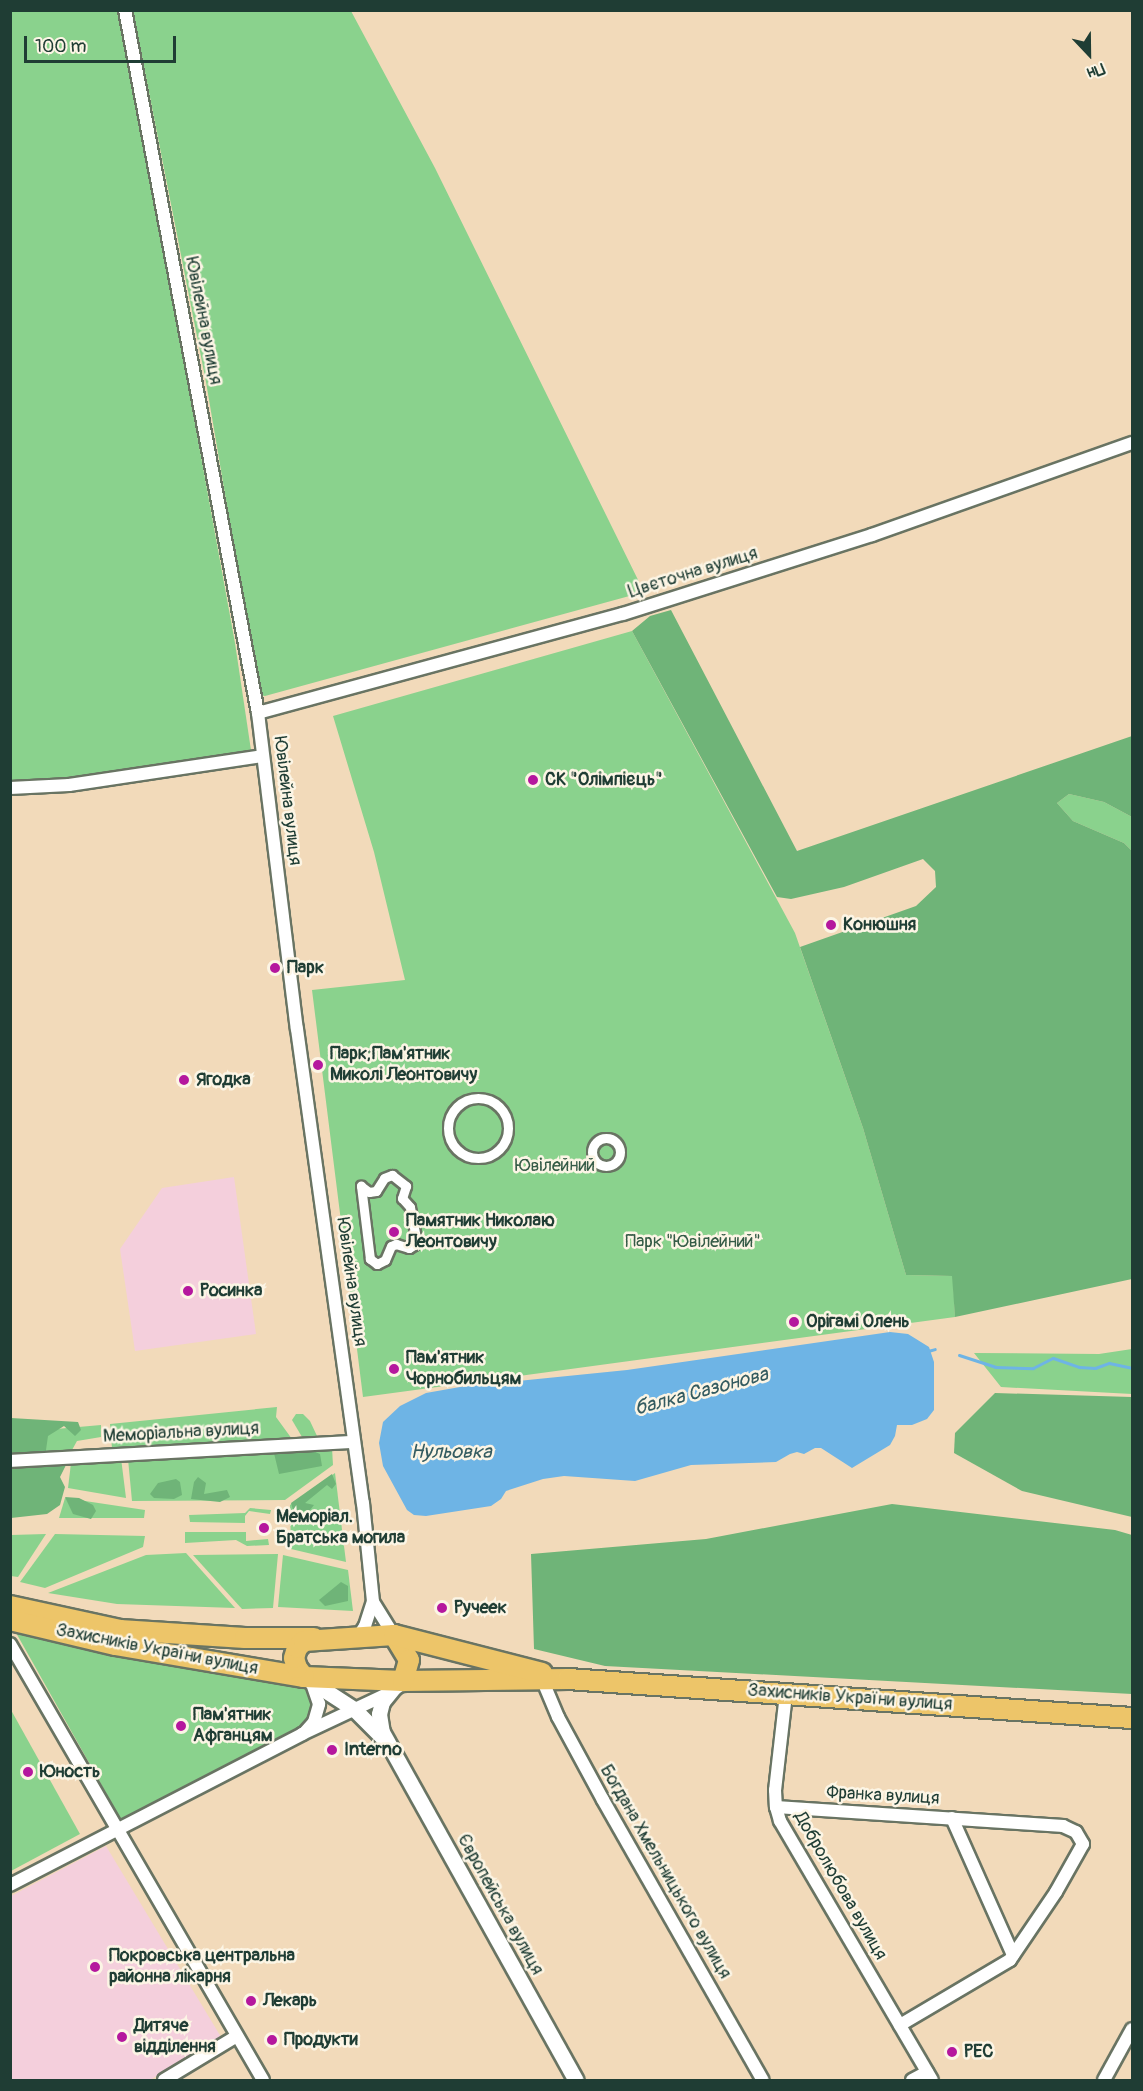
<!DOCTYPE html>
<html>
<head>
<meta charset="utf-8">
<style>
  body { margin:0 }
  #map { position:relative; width:1143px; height:2091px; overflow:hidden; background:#f2daba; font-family:Pangolin,sans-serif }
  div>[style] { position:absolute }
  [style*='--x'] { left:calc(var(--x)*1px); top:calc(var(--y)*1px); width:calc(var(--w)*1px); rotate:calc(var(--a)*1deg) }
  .built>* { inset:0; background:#f4cfdc }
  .green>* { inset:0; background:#8ad28d }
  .forest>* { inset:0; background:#6fb478 }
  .water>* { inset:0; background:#6eb4e5 }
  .stream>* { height:3px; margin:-1.5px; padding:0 1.5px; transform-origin:1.5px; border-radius:1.5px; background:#6eb4e5 }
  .roads { filter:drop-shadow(2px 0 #697463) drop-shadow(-2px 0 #697463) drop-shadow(0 2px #697463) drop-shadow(0 -2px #697463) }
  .pedestrian>* { height:9px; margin:-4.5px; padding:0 4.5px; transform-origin:4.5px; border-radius:4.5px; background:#fff }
  .pedestrian>.ring { margin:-4.5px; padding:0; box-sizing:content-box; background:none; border:9px solid #fff; border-radius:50% }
  .minor>* { height:12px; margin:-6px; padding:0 6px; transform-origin:6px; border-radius:6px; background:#fff }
  .tertiary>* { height:15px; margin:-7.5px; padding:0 7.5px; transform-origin:7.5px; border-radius:7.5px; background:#fff }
  .trunk>* { height:20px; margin:-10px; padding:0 10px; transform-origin:10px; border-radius:10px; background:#edc569 }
  .dots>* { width:16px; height:16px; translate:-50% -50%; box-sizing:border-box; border:3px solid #fcf5e5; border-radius:50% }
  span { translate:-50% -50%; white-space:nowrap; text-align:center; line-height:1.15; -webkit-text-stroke:5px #fcf5e5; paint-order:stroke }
  .street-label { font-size:18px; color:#1f3d34 }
  .poi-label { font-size:18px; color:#1f3d34; font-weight:700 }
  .left { translate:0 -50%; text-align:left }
  .park-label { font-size:18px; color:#345b46 }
  .water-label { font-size:20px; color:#335b60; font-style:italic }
  .frame { position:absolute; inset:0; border:12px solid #1f3d34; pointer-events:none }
  .north { position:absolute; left:1059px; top:24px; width:60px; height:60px; -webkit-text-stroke:4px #fcf5e5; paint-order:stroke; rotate:158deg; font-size:16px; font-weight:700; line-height:24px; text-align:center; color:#1f3d34 }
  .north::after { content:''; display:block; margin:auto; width:21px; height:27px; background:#1f3d34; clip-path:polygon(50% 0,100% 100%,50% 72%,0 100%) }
  .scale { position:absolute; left:24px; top:36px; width:152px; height:27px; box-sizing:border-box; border:3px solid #1f3d34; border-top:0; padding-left:8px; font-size:18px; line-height:21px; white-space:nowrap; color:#1f3d34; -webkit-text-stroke:4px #fcf5e5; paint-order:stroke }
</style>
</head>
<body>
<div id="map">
  <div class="built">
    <div style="clip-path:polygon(234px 1177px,256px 1334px,135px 1351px,120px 1249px,162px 1188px)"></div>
    <div style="clip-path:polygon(106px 1846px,221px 2037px,150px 2080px,11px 2080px,11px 1896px)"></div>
  </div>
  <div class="green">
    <div style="clip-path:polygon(11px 11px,117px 11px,188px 385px,235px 643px,252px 757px,11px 788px)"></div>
    <div style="clip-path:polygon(133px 11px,351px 11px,435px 168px,644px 592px,265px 696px,259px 695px,206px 382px)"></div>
    <div style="clip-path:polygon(632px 631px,795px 933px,863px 1128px,906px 1275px,953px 1276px,955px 1317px,363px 1397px,312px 990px,405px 980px,374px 852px,333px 716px)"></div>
    <div style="clip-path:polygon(1069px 794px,1104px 802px,1132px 817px,1132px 851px,1124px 843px,1073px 821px,1057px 803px)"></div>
    <div style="clip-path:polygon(1132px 1349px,1132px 1394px,1001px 1387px,974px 1353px,1099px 1354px)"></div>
    <div style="clip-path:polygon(277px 1407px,276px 1417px,292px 1439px,112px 1448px,110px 1424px)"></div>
    <div style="clip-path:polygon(296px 1414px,303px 1414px,310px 1421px,317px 1436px,302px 1437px,292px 1420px)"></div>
    <div style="clip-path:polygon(101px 1425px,101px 1437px,77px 1441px,72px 1450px,11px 1454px,11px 1433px)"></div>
    <div style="clip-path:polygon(332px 1448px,333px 1465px,285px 1500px,132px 1501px,128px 1459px)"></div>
    <div style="clip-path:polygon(121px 1458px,126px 1498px,68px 1488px,71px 1463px)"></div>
    <div style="clip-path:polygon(335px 1473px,346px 1562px,291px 1549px,290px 1505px)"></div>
    <div style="clip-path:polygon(65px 1498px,145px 1510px,144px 1518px,59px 1518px)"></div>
    <div style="clip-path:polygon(250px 1508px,271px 1510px,270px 1514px,249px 1511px,245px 1516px,245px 1523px,190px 1522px,189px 1515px,245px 1513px)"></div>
    <div style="clip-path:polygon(185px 1532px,246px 1532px,246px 1541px,268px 1539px,269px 1545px,247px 1546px,236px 1540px,185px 1543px)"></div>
    <div style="clip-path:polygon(46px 1534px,18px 1577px,11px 1576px,11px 1535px)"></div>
    <div style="clip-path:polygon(55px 1534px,145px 1536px,143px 1547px,45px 1588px,20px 1582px)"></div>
    <div style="clip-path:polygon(186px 1553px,235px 1608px,117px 1604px,48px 1593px,146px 1555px)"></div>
    <div style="clip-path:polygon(278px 1554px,273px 1608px,242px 1609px,193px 1555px)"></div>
    <div style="clip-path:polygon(283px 1555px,348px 1570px,353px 1611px,278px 1607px)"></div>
    <div style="clip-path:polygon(15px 1631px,303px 1685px,313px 1692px,316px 1699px,312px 1715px,297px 1735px,124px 1825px)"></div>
    <div style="clip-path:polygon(11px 1710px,80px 1834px,11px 1871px,10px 1871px)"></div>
  </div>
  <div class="forest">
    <div style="clip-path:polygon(671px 610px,797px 851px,1132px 736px,1132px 817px,1104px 802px,1069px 794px,1057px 803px,1073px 821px,1124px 843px,1132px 851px,1132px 1279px,955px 1317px,952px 1276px,906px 1275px,863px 1128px,800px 947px,916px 906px,936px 887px,935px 871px,923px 859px,844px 887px,791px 899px,777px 897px,632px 631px,650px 616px)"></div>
    <div style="clip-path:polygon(995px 1393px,1132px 1397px,1132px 1517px,1022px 1491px,954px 1453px,955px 1433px)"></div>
    <div style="clip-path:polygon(11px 1418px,78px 1422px,81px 1430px,75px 1436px,64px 1426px,48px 1436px,46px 1450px,51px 1462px,66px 1465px,60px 1477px,65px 1487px,60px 1505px,47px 1514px,11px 1518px)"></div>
    <div style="clip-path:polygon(299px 1447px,305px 1452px,313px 1451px,320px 1454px,322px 1466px,279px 1474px,273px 1449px)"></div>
    <div style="clip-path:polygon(332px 1474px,336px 1484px,332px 1489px,327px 1485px,305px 1503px,314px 1505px,310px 1510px,294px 1513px,291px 1503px)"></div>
    <div style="clip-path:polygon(198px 1477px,206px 1483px,204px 1494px,227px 1490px,230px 1497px,220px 1502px,191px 1499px,194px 1482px)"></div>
    <div style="clip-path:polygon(176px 1479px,180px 1482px,182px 1495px,174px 1499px,154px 1498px,150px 1494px,158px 1483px)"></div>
    <div style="clip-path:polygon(65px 1497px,79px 1498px,93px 1505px,96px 1511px,91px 1519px,73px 1514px)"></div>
    <div style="clip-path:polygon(892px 1504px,1115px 1530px,1132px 1535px,1132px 1694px,605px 1666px,534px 1649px,531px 1554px,706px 1539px)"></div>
    <div style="clip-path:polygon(341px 1582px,348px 1586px,348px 1601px,325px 1606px,319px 1600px)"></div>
  </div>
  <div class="water">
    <div style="clip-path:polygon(890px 1332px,908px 1334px,929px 1347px,934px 1362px,934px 1410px,927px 1419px,912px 1425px,897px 1425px,895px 1436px,890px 1445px,852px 1468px,821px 1448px,815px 1448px,804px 1454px,797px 1452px,790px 1454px,776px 1462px,691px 1465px,635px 1481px,564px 1476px,543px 1479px,506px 1491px,501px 1499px,491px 1506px,426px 1516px,414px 1515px,407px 1510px,383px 1466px,379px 1443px,383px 1422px,400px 1406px,426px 1393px,460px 1387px,627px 1370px)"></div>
  </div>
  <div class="stream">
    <div style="--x:928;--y:1351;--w:7;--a:-16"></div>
    <div style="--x:959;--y:1355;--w:38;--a:18"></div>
    <div style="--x:995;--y:1367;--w:38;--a:2"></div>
    <div style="--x:1033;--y:1368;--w:22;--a:-27"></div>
    <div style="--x:1053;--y:1358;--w:28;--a:19"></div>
    <div style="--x:1079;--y:1367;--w:16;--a:4"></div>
    <div style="--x:1095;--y:1368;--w:15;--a:-20"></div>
    <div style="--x:1109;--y:1363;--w:24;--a:12"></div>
  </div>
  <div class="roads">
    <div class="pedestrian">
      <div class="ring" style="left:448px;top:1098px;width:51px;height:51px"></div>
      <div class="ring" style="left:592px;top:1138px;width:19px;height:19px"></div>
      <div style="--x:392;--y:1175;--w:18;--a:38"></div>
      <div style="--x:406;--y:1186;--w:13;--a:108"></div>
      <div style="--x:402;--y:1198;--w:12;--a:48"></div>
      <div style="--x:410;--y:1207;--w:33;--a:79"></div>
      <div style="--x:416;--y:1239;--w:6;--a:108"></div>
      <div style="--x:414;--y:1245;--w:6;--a:149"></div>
      <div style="--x:409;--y:1248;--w:14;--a:-163"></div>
      <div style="--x:396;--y:1244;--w:5;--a:158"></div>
      <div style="--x:391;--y:1246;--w:15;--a:113"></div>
      <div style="--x:385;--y:1260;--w:9;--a:153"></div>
      <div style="--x:377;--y:1264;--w:9;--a:-144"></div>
      <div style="--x:370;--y:1259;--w:74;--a:-97"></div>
      <div style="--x:361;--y:1186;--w:10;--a:37"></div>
      <div style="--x:369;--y:1192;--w:7;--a:-8"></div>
      <div style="--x:376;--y:1191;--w:15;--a:-58"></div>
      <div style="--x:384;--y:1178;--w:9;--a:-21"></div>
    </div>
    <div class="minor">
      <div style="--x:125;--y:10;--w:715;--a:79.29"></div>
      <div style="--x:258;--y:713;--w:318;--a:83"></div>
      <div style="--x:297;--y:1029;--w:479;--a:82.1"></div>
      <div style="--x:363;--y:1503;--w:100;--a:84.2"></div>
      <div style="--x:373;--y:1602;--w:39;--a:58"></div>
      <div style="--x:258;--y:713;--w:378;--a:-15.2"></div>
      <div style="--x:623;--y:614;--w:261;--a:-17.6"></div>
      <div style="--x:872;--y:535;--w:276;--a:-19.5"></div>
      <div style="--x:10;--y:788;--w:59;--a:-2.9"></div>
      <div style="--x:69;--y:785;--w:195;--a:-8.5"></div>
      <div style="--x:10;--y:1461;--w:344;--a:-3.2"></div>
      <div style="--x:352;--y:1638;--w:8;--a:-23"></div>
      <div style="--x:359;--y:1635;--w:11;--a:-56"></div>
      <div style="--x:365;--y:1626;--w:25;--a:-72"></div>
      <div style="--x:10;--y:1644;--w:504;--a:59.87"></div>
      <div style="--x:542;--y:1679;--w:41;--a:67.2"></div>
      <div style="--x:558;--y:1717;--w:94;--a:61.5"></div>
      <div style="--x:603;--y:1800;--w:322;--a:60.3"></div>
      <div style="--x:786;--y:1694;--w:97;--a:96.5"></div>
      <div style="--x:775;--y:1790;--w:17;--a:87"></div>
      <div style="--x:776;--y:1807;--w:15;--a:74"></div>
      <div style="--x:780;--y:1821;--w:300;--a:59.6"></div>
      <div style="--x:306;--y:1731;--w:12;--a:-48"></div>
      <div style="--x:314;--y:1722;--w:19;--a:-74"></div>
      <div style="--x:319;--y:1704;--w:24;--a:-109"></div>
      <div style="--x:776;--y:1807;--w:288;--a:3.8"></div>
      <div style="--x:1063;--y:1826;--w:14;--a:25"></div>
      <div style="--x:1076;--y:1832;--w:14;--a:60"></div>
      <div style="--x:1083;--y:1844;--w:55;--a:119.4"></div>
      <div style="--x:1056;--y:1892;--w:82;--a:124.1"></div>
      <div style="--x:1010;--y:1960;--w:128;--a:149.4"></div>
      <div style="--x:952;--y:1818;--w:150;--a:66"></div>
      <div style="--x:10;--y:1885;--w:329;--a:-27.3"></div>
      <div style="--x:302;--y:1734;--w:94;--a:-25.2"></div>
      <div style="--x:164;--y:2080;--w:85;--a:-31.1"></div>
      <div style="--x:912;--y:2080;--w:17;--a:-28"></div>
      <div style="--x:1104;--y:2080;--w:58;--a:-61.2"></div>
    </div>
    <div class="tertiary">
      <div style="--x:306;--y:1678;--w:57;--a:32.9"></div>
      <div style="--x:354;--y:1709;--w:41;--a:45"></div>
      <div style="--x:403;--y:1681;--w:11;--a:146"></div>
      <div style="--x:394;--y:1687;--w:19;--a:129"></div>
      <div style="--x:382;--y:1702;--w:12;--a:104"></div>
      <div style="--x:379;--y:1714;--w:18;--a:81"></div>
      <div style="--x:382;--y:1732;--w:398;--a:60.9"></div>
    </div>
    <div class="trunk">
      <div style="--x:10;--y:1606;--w:113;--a:12.3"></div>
      <div style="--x:120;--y:1630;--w:125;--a:3.7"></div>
      <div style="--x:245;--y:1638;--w:69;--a:0"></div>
      <div style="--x:10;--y:1620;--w:108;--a:13.4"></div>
      <div style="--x:115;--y:1645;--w:192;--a:9.6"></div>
      <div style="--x:304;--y:1677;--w:99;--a:2.3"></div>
      <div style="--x:403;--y:1681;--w:165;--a:-0.7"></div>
      <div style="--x:568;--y:1679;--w:565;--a:3.96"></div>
      <div style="--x:394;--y:1635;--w:29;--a:59"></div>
      <div style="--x:409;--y:1660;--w:22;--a:106"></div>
      <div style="--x:304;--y:1677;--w:11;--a:-128"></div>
      <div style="--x:297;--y:1668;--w:10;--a:-107"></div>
      <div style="--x:294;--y:1658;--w:10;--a:-73"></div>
      <div style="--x:297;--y:1648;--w:10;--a:-45"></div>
      <div style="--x:304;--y:1641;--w:90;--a:-3.8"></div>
      <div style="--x:394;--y:1635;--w:153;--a:14.4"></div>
    </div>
  </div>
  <div class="dots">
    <div style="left:533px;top:780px;background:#b5179e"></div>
    <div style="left:831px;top:925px;background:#b5179e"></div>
    <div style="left:275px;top:968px;background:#b5179e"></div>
    <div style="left:318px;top:1065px;background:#b5179e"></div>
    <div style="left:184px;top:1080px;background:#b5179e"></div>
    <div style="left:394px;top:1232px;background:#b5179e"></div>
    <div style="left:188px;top:1291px;background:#b5179e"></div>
    <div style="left:794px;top:1322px;background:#b5179e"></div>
    <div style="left:394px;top:1369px;background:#b5179e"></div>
    <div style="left:264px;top:1528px;background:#b5179e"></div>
    <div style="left:442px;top:1608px;background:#b5179e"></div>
    <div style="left:181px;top:1726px;background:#b5179e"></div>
    <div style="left:332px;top:1750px;background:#b5179e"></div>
    <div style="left:28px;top:1772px;background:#b5179e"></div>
    <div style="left:95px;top:1967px;background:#b5179e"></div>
    <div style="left:251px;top:2001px;background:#b5179e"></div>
    <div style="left:122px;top:2037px;background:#b5179e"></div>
    <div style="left:272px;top:2040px;background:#b5179e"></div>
    <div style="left:952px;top:2052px;background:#b5179e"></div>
  </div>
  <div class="street-label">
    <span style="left:203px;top:321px;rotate:79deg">Ювілейна вулиця</span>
    <span style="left:693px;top:573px;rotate:-17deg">Цвєточна вулиця</span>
    <span style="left:287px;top:801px;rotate:83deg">Ювілейна вулиця</span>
    <span style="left:351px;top:1282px;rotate:82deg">Ювілейна вулиця</span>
    <span style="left:181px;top:1433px;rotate:-3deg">Меморіальна вулиця</span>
    <span style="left:157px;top:1650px;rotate:11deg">Захисників України вулиця</span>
    <span style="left:850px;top:1698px;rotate:4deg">Захисників України вулиця</span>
    <span style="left:883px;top:1796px;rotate:3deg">Франка вулиця</span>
    <span style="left:665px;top:1872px;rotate:60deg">Богдана Хмельницького вулиця</span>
    <span style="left:840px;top:1886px;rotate:60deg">Добролюбова вулиця</span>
    <span style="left:500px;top:1905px;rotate:61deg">Європейська вулиця</span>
  </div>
  <div class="poi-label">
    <span class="left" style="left:545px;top:780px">СК "Олімпієць"</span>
    <span class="left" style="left:843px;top:925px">Конюшня</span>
    <span class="left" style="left:287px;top:968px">Парк</span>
    <span class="left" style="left:330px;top:1065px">Парк;Пам'ятник<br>Миколі Леонтовичу</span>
    <span class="left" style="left:196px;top:1080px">Ягодка</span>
    <span class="left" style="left:406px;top:1232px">Памятник Николаю<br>Леонтовичу</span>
    <span class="left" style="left:200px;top:1291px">Росинка</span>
    <span class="left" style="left:806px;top:1322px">Орігамі Олень</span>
    <span class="left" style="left:406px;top:1369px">Пам'ятник<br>Чорнобильцям</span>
    <span class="left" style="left:276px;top:1528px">Меморіал.<br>Братська могила</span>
    <span class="left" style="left:454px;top:1608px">Ручеек</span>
    <span class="left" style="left:193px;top:1726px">Пам'ятник<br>Афганцям</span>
    <span class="left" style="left:344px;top:1750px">Interno</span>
    <span class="left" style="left:40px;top:1772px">Юность</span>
    <span class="left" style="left:109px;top:1967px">Покровська центральна<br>районна лікарня</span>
    <span class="left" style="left:263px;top:2001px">Лекарь</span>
    <span class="left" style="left:134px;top:2037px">Дитяче<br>відділення</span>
    <span class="left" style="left:284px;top:2040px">Продукти</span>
    <span class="left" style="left:964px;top:2052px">РЕС</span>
  </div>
  <div class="park-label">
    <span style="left:555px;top:1166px">Ювілейний</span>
    <span style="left:693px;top:1242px">Парк "Ювілейний"</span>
  </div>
  <div class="water-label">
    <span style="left:701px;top:1391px;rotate:-15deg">балка Сазонова</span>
    <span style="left:451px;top:1451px">Нульовка</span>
  </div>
  <div class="frame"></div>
  <div class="north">Пн</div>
  <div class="scale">100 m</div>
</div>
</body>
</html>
